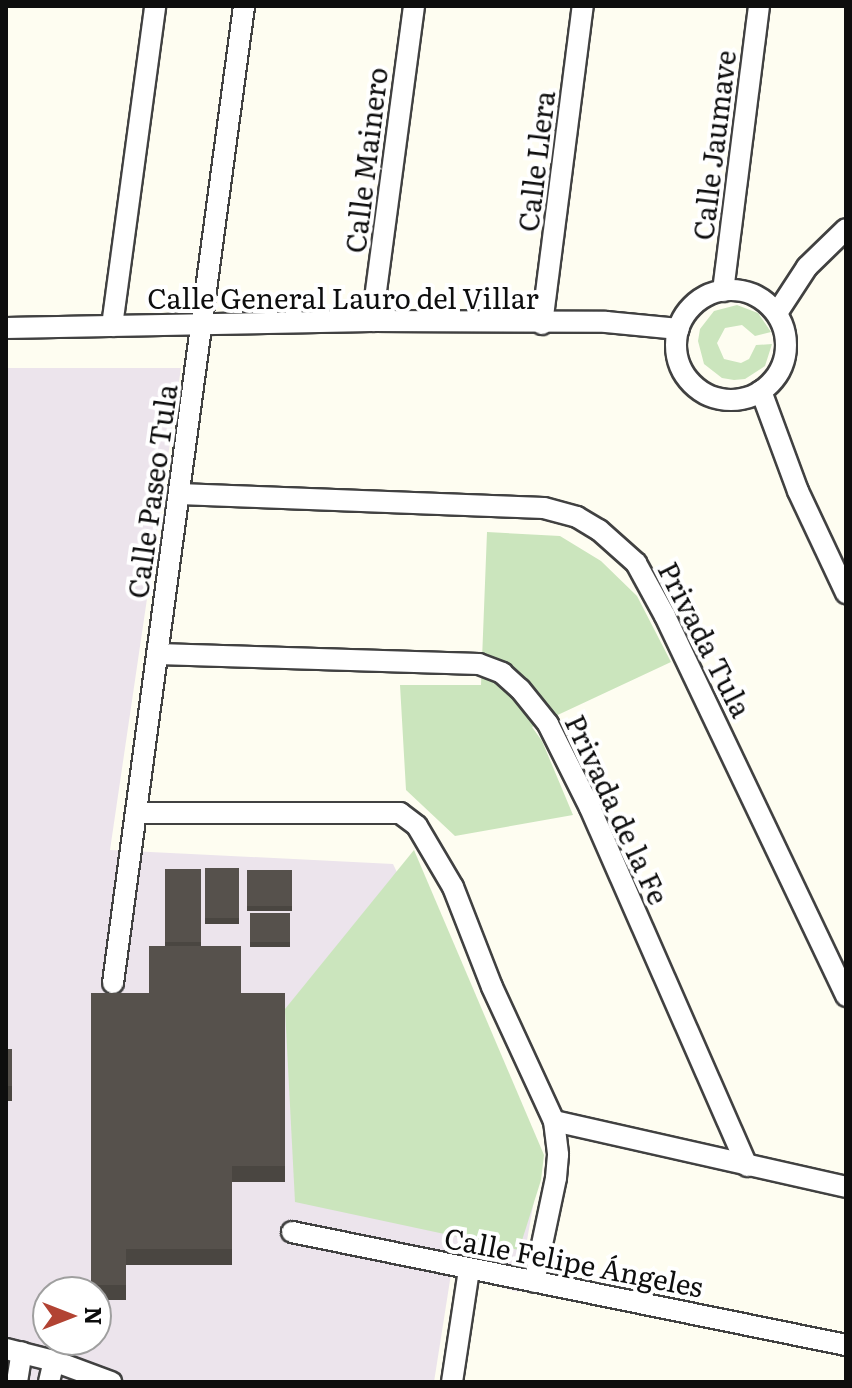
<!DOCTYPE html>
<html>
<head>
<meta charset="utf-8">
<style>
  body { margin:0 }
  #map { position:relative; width:852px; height:1388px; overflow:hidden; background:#fefdf1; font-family:Literata,serif }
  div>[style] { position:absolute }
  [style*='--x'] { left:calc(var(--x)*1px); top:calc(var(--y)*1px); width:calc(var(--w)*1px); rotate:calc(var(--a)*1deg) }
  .industrial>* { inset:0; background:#ece4ec }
  .green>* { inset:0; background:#cbe5bd }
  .roads { filter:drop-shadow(2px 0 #414141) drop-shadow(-2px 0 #414141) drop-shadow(0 2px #414141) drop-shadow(0 -2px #414141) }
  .minor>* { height:20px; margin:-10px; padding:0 10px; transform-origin:10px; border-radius:10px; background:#fff }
  .minor>.ring { margin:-10px; padding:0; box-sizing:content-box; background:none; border:20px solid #fff; border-radius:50% }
  .wall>* { inset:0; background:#4a4641 }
  .building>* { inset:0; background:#56514c }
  span { translate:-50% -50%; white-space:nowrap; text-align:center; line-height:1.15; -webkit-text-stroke:8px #fff; paint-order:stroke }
  .street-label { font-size:28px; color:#0e0e0e }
  .frame { position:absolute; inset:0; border:8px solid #0e0e0e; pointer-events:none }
  .north { position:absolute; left:32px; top:1276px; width:80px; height:80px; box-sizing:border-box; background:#fff; border:2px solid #9f9f9f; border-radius:50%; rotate:90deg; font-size:22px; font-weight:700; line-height:32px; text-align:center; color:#0e0e0e }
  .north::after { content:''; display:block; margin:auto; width:28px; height:36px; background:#b24333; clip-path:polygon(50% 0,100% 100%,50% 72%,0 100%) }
</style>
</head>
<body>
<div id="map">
  <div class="industrial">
    <div style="clip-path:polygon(evenodd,6px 368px,181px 368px,110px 850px,393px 864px,540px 1166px,518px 1292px,451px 1274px,434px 1382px,6px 1382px,6px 368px,48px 1292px,96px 1292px,96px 1340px,48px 1340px,48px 1292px)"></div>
  </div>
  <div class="green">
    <div style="clip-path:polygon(737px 305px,758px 313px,771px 332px,755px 336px,742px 325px,725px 328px,717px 343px,724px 359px,741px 363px,749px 359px,756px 345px,772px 344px,765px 366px,745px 379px,734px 380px,722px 378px,704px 364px,698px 341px,700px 329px,714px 311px)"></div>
    <div style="clip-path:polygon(487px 532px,560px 536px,601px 561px,637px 596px,671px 662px,532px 727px,542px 741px,573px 815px,455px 836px,406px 790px,400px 685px,481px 685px)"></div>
    <div style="clip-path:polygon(414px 850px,544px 1155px,541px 1180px,519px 1250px,295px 1202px,285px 1009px)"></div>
  </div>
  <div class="roads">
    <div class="minor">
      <div class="ring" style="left:676px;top:290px;width:90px;height:90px"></div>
      <div style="--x:723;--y:291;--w:287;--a:-82.8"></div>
      <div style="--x:777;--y:313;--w:55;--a:-56.9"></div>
      <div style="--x:807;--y:267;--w:54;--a:-44.3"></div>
      <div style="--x:372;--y:321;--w:318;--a:-82.4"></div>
      <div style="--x:542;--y:324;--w:321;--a:-82.7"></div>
      <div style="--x:112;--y:326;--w:323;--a:-82.3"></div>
      <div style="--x:6;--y:328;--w:366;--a:-1.1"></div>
      <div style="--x:372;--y:321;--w:234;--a:0.2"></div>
      <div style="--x:606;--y:322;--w:73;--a:5.5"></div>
      <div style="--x:761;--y:391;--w:107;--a:69.7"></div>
      <div style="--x:798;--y:491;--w:113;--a:64.8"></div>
      <div style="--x:179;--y:494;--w:365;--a:2.2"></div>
      <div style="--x:544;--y:508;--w:34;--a:15"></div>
      <div style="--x:577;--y:517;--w:26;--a:31"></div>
      <div style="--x:599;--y:530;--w:50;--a:41.7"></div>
      <div style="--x:636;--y:563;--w:60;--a:61.3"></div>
      <div style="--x:665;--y:616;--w:421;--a:64.5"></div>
      <div style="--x:158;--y:654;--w:321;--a:1.8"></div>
      <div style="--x:479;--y:664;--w:25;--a:21"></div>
      <div style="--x:502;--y:673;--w:24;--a:42"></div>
      <div style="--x:520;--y:689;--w:45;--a:51.3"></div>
      <div style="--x:548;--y:724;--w:94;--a:63.4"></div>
      <div style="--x:590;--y:808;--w:391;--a:66.3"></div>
      <div style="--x:136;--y:813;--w:264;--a:0"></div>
      <div style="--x:400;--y:813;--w:21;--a:37"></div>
      <div style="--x:417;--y:826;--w:71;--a:59.5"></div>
      <div style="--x:453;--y:887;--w:107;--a:68.7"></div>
      <div style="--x:492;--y:987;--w:148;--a:65.2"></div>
      <div style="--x:554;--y:1121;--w:34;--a:83"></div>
      <div style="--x:558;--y:1155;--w:23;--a:95"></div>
      <div style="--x:556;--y:1178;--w:106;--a:101.9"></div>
      <div style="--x:113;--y:983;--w:986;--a:-82.36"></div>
      <div style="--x:554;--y:1121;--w:299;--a:12.7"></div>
      <div style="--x:292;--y:1232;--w:565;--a:11.53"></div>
      <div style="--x:6;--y:1349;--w:49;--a:14"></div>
      <div style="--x:54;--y:1361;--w:61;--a:20.2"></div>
      <div style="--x:17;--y:1382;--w:30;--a:-81"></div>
      <div style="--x:49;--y:1382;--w:22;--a:-77"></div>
      <div style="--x:452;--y:1382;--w:114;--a:-81.4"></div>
    </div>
  </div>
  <div class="wall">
    <div style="clip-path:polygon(205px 868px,239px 868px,239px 924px,205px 924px)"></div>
    <div style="clip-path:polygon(165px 869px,201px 869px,201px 946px,241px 993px,285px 993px,285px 1182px,232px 1182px,232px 1265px,126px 1265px,126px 1300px,96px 1300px,96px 1292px,91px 1292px,91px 993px,149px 993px,165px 946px)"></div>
    <div style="clip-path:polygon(247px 870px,292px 870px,292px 911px,247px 911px)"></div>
    <div style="clip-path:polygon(250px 913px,290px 913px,290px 947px,250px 947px)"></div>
    <div style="clip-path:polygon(6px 1049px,12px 1049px,12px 1101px,6px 1101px)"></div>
  </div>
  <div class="building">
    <div style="clip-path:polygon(205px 868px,239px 868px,239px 918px,205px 918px)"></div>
    <div style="clip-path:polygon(165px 869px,201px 869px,201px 942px,165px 942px)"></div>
    <div style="clip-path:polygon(247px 870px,292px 870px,292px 906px,247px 906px)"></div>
    <div style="clip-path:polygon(250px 913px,290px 913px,290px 942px,250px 942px)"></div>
    <div style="clip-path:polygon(149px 946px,241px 946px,241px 993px,149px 993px)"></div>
    <div style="clip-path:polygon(91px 993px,285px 993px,285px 1166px,232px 1166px,232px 1249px,126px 1249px,126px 1285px,91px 1285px)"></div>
    <div style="clip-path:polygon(6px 1049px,12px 1049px,12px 1086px,6px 1086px)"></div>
  </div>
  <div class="street-label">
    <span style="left:713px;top:145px;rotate:-83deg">Calle Jaumave</span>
    <span style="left:365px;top:160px;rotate:-83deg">Calle Mainero</span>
    <span style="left:535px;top:161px;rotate:-83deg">Calle Llera</span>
    <span style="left:343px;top:297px">Calle General Lauro del Villar</span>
    <span style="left:151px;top:491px;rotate:-82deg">Calle Paseo Tula</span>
    <span style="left:706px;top:639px;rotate:63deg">Privada Tula</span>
    <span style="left:618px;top:809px;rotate:65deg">Privada de la Fe</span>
    <span style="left:574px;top:1261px;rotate:11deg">Calle Felipe Ángeles</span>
  </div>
  <div class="frame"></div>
  <div class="north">N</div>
</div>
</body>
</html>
